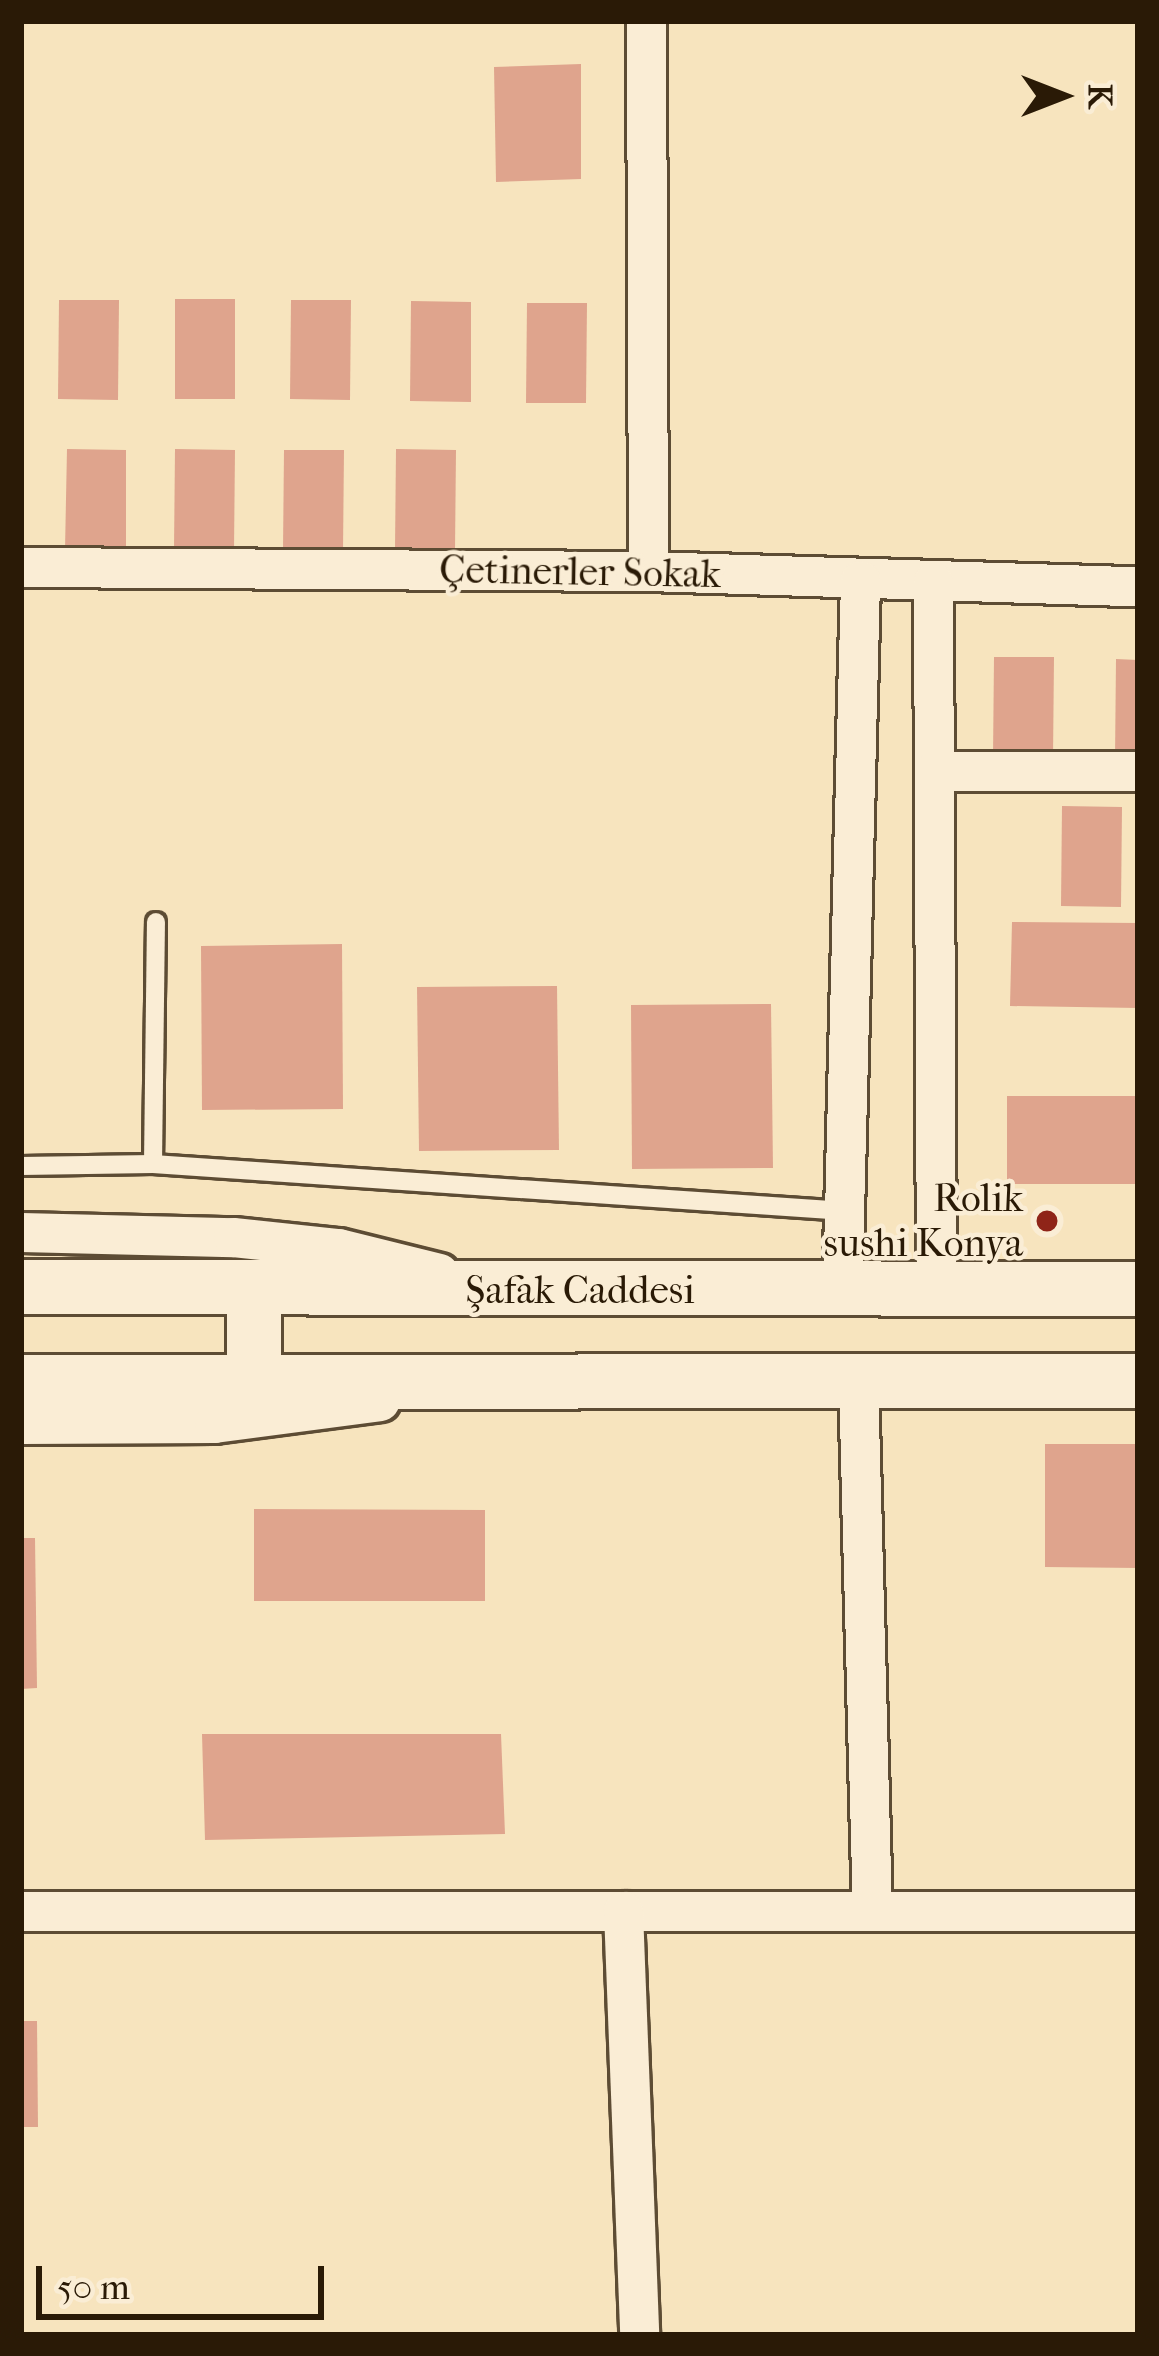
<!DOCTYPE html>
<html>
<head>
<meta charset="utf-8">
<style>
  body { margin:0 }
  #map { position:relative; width:1159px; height:2356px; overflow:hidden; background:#f7e4be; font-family:"IM FELL French Canon",serif }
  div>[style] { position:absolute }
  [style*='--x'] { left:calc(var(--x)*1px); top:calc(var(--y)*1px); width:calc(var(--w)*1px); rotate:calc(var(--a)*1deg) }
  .building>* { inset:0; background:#dfa48d }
  .roads { filter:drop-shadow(3px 0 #5d4c34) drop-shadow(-3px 0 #5d4c34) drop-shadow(0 3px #5d4c34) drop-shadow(0 -3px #5d4c34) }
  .service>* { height:18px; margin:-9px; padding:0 9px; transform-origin:9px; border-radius:9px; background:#faedd5 }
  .minor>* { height:39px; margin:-19.5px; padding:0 19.5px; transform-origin:19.5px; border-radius:19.5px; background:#faedd5 }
  .secondary>* { height:54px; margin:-27px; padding:0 27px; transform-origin:27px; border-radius:27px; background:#faedd5 }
  .dots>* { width:33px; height:33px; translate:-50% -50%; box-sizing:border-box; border:6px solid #faedd5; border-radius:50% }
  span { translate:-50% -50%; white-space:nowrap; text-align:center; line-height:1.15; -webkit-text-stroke:9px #faedd5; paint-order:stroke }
  .street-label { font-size:39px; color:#2a1a06 }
  .poi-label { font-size:39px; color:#2a1a06 }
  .right { translate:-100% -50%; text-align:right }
  .frame { position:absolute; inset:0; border:24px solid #2a1a06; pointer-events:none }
  .north { position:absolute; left:1003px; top:36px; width:120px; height:120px; -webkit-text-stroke:9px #faedd5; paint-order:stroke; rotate:90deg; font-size:33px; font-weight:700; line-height:48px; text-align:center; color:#2a1a06 }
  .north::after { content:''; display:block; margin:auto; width:42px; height:54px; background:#2a1a06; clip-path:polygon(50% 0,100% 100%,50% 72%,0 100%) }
  .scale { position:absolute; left:36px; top:2266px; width:288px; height:54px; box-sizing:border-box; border:6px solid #2a1a06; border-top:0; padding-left:15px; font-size:36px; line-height:42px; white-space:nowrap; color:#2a1a06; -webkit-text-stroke:9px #faedd5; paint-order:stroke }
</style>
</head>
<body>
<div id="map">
  <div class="building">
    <div style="clip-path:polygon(581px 64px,581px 179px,496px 182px,494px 67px)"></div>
    <div style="clip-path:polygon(175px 299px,235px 299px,235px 399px,175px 399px)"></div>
    <div style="clip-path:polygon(59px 300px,119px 300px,118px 400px,58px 399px)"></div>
    <div style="clip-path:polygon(291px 300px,351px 300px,350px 400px,290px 399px)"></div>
    <div style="clip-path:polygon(411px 301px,471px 302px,471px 402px,410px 401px)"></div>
    <div style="clip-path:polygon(527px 303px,587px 303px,586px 403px,526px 403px)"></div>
    <div style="clip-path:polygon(67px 449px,126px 450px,126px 550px,65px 550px)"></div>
    <div style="clip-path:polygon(175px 449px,235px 450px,234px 550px,174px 550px)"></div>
    <div style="clip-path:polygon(396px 449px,456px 450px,455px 550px,395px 550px)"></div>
    <div style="clip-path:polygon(284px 450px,344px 450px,343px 551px,283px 550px)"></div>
    <div style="clip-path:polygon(994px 657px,1054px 657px,1053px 758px,993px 757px)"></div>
    <div style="clip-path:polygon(1116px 659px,1138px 660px,1138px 759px,1115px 759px)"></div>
    <div style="clip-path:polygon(1062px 806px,1122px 807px,1121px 907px,1061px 906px)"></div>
    <div style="clip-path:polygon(1012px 922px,1138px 923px,1138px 1008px,1010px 1006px)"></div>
    <div style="clip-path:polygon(342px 944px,343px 1109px,202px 1110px,201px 946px)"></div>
    <div style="clip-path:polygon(557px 986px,559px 1150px,419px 1151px,417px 987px)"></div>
    <div style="clip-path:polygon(771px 1004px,773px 1168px,632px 1169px,631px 1005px)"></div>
    <div style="clip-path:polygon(1007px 1096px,1138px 1096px,1138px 1184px,1007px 1184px)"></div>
    <div style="clip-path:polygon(1045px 1444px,1138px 1444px,1138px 1568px,1045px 1567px)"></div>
    <div style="clip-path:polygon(254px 1509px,485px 1510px,485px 1601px,254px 1601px)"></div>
    <div style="clip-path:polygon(21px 1538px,35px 1538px,37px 1688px,21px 1689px)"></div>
    <div style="clip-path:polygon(202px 1734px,501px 1734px,505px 1834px,205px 1840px)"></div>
    <div style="clip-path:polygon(21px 2021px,37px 2021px,38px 2127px,21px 2127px)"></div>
  </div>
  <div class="roads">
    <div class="service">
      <div style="--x:153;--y:1164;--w:242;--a:-89.3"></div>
      <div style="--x:21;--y:1166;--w:132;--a:-0.9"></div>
      <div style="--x:153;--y:1164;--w:694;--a:3.89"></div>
    </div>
    <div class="minor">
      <div style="--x:646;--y:21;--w:550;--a:89.79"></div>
      <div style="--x:21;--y:567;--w:627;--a:0.37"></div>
      <div style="--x:648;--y:571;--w:490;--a:1.8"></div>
      <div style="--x:933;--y:582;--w:710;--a:89.76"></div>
      <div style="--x:934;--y:771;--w:204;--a:0"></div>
      <div style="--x:21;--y:1232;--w:212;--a:1.4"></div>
      <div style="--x:233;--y:1237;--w:106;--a:6"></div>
      <div style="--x:338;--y:1248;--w:104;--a:13.9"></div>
      <div style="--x:842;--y:1292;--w:712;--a:-88.55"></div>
      <div style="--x:858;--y:1381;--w:530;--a:88.49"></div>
      <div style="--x:21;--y:1424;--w:193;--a:-0.3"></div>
      <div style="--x:214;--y:1423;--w:167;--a:-7.5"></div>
      <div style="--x:21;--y:1911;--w:1117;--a:0"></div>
      <div style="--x:623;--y:1911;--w:424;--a:87.8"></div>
    </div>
    <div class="secondary">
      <div style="--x:21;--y:1287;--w:1117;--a:0.1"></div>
      <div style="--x:254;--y:1288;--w:94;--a:90"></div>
      <div style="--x:21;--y:1382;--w:1117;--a:-0.05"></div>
    </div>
  </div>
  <div class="dots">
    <div style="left:1047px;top:1221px;background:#8f2418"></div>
  </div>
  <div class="street-label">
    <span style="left:580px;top:572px;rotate:1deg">Çetinerler Sokak</span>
    <span style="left:580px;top:1290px">Şafak Caddesi</span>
  </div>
  <div class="poi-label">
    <span class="right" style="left:1023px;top:1221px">Rolik<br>sushi Konya</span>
  </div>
  <div class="frame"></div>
  <div class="north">K</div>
  <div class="scale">50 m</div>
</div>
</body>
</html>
